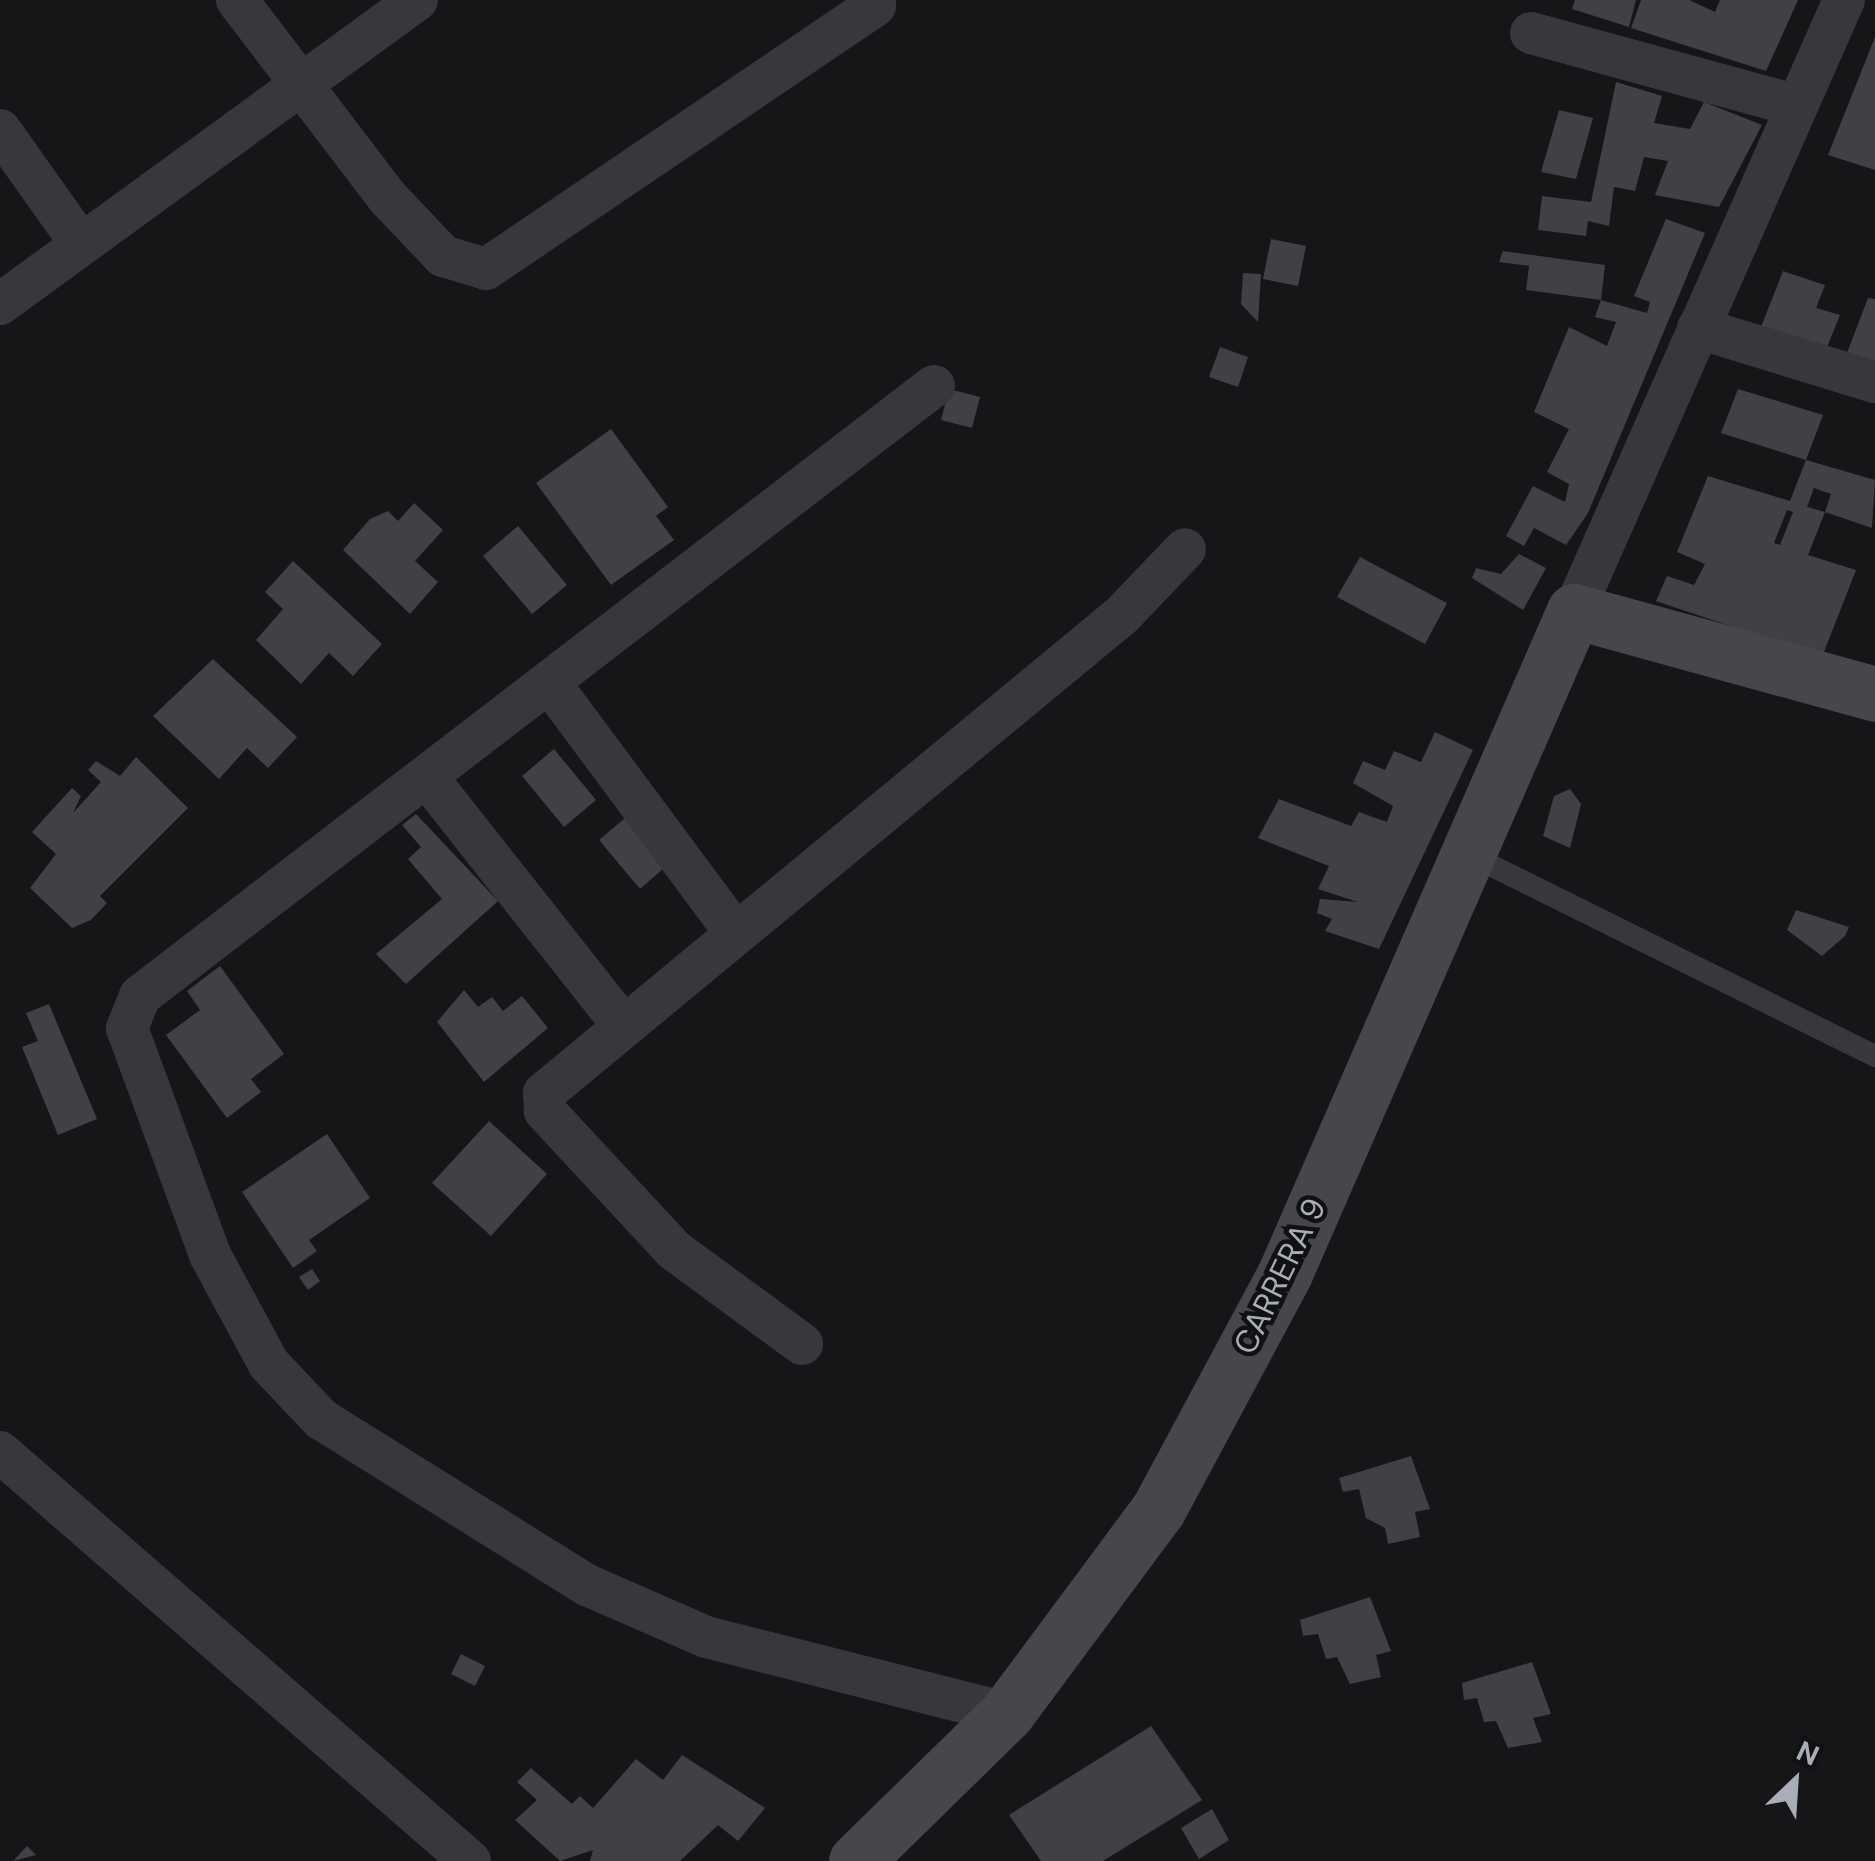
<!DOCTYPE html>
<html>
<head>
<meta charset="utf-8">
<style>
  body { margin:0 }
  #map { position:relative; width:1875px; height:1861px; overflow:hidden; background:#161618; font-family:"DM Sans",sans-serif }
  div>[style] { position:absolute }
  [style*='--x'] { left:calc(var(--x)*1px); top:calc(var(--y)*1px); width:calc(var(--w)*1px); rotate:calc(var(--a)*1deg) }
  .building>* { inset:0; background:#404145 }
  .lane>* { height:22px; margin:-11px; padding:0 11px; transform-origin:11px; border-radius:11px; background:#37383d }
  .street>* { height:42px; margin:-21px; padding:0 21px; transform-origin:21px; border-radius:21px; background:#37383d }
  .secondary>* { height:55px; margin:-27.5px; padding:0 27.5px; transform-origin:27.5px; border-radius:27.5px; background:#45474d }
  span { translate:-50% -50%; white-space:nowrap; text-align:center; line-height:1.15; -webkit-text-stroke:9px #111113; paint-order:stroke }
  .street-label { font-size:32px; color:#a8adb8 }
  .north { position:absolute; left:1745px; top:1731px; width:100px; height:100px; -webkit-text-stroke:8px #111113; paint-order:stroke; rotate:25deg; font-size:28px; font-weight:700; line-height:40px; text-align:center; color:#a8adb8 }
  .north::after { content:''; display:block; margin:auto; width:35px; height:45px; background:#a8adb8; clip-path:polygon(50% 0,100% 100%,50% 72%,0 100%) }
</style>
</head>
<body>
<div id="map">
  <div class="building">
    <div style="clip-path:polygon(1575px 0,1636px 0,1629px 27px,1572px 9px)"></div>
    <div style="clip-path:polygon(1641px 0,1689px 0,1715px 12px,1720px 0,1798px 0,1766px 71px,1631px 28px)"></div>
    <div style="clip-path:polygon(1875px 37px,1875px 170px,1828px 155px)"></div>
    <div style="clip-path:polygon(1616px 82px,1662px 96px,1654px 123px,1690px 129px,1704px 102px,1762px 125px,1719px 207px,1655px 195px,1668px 161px,1644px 157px,1635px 191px,1614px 187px,1609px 226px,1588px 221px,1586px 236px,1538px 230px,1542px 196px,1591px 202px)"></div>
    <div style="clip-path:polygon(1559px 110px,1593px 118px,1576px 179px,1541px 172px)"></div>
    <div style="clip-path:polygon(1666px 219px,1705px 233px,1588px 513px,1566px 545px,1534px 528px,1524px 546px,1506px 536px,1533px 486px,1565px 502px,1569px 484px,1547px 472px,1569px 429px,1534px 412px,1569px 327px,1607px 346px,1616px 322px,1595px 317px,1601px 300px,1647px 313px,1650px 302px,1634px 296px)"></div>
    <div style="clip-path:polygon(1271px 239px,1306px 246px,1298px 286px,1263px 279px)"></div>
    <div style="clip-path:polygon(1503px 251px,1605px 265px,1601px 300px,1526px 290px,1529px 266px,1499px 262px)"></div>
    <div style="clip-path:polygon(1783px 271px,1825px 285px,1816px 308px,1840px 315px,1827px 347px,1761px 327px)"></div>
    <div style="clip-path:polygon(1243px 273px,1261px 274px,1258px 322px,1241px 304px)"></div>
    <div style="clip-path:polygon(1868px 298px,1875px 299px,1875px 363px,1847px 353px)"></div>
    <div style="clip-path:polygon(1220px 347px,1248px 357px,1238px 387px,1209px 377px)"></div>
    <div style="clip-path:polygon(949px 389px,980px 397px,972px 428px,941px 420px)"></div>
    <div style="clip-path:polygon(1738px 389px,1823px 415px,1806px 460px,1721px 433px)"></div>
    <div style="clip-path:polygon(611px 429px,668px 507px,656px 516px,674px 540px,611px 585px,536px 483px)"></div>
    <div style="clip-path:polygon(evenodd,1806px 460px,1875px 480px,1872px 528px,1825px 512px,1831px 494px,1814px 488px,1807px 507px,1825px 512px,1808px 555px,1856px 570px,1822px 657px,1656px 601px,1667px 576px,1694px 585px,1705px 564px,1677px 552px,1708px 476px,1790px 501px,1806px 460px,1787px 510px,1793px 512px,1780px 545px,1774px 543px,1787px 510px)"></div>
    <div style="clip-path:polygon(414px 503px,443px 530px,415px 561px,438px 582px,410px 614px,343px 550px,370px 519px,388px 511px,398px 521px)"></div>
    <div style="clip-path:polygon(518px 526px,567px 585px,532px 614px,483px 556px)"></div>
    <div style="clip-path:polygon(1519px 554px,1546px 568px,1523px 610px,1472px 578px,1476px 568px,1501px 574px)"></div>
    <div style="clip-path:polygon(1360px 557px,1447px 603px,1425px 644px,1337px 597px)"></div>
    <div style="clip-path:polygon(293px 561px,382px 644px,353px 676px,329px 653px,301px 684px,256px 640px,283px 609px,265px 592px)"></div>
    <div style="clip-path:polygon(213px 659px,297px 737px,268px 768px,247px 748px,219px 779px,153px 716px)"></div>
    <div style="clip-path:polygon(1435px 732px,1473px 750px,1379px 949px,1325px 931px,1332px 919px,1317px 913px,1320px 899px,1358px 902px,1318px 889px,1329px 866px,1258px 838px,1279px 799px,1351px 826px,1359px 812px,1387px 822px,1393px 806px,1353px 783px,1363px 761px,1385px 770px,1394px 751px,1421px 762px)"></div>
    <div style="clip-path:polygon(554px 749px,596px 800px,564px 827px,522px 776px)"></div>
    <div style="clip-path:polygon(136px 757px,188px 808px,100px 896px,107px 903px,91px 920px,72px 928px,30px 888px,56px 854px,32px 832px,72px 788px,81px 796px,73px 813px,101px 782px,88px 770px,96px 761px,120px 776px)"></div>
    <div style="clip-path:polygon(1570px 789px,1581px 804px,1570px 848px,1543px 836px,1554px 796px)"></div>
    <div style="clip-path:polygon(631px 813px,672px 861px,640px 889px,599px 840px)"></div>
    <div style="clip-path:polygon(416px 814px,498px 901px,406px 984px,376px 954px,442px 899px,408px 859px,421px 847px,402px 825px)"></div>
    <div style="clip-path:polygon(1796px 910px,1849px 927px,1845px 936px,1822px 956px,1787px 930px)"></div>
    <div style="clip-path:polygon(220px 966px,284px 1054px,251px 1079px,261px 1092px,227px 1118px,166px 1035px,200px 1010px,187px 991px)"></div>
    <div style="clip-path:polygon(464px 990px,478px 1007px,492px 997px,503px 1011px,522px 996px,548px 1028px,484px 1082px,437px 1022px)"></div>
    <div style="clip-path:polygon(49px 1004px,97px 1119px,58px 1135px,22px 1047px,38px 1041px,26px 1013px)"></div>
    <div style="clip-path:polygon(489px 1121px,547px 1174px,491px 1236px,432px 1183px)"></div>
    <div style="clip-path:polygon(327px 1134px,370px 1198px,309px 1240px,317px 1251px,293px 1268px,242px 1192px)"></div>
    <div style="clip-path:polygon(312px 1269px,320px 1281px,308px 1290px,299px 1277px)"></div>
    <div style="clip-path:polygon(1411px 1456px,1430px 1509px,1415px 1512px,1420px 1537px,1388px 1544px,1385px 1528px,1366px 1518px,1359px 1489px,1343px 1492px,1339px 1478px)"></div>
    <div style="clip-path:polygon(1370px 1597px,1391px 1651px,1376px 1655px,1381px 1677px,1350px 1684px,1337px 1657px,1326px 1659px,1318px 1634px,1303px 1636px,1300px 1620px)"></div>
    <div style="clip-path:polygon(461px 1654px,485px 1666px,475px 1686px,451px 1674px)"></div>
    <div style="clip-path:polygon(1532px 1662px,1551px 1714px,1533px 1718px,1542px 1742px,1508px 1748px,1496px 1721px,1484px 1722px,1477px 1698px,1464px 1700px,1462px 1683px)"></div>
    <div style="clip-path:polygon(1151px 1726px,1202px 1800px,1103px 1861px,1041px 1861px,1009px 1815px)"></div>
    <div style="clip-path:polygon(682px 1755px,765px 1808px,738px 1841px,718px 1825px,680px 1861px,590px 1861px,593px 1850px,560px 1861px,515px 1820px,537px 1800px,517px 1782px,531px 1768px,572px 1804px,580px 1796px,593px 1808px,636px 1759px,663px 1780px)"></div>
    <div style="clip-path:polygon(1212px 1809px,1229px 1840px,1199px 1859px,1181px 1828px)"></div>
    <div style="clip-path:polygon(27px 1846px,36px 1855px,13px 1861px)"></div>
  </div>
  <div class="lane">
    <div style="--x:1474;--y:857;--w:448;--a:26.4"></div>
  </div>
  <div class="street">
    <div style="--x:237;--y:0;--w:249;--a:52.7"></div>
    <div style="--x:388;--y:198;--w:80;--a:46.5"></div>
    <div style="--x:443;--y:256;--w:45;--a:16.8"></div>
    <div style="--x:486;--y:269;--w:470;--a:-34.1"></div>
    <div style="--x:1531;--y:33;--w:273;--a:15.3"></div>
    <div style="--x:0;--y:130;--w:140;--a:54.6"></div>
    <div style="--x:0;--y:304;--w:516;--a:-36.09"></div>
    <div style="--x:1698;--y:328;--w:185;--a:17"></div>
    <div style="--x:934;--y:386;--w:1001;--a:142.47"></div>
    <div style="--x:140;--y:996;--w:35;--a:112"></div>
    <div style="--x:127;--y:1028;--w:242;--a:69.9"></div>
    <div style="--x:210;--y:1255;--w:124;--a:61.6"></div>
    <div style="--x:269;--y:1364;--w:76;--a:46.6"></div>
    <div style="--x:321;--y:1419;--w:314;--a:32"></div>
    <div style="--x:587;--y:1585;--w:130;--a:23.6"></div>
    <div style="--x:706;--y:1637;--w:310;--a:14.2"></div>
    <div style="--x:1574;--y:611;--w:668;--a:-66.16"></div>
    <div style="--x:552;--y:686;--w:307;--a:53.4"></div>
    <div style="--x:430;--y:781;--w:310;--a:51.7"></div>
    <div style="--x:802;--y:1344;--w:159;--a:-143.7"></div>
    <div style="--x:674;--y:1250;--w:190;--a:-132.9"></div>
    <div style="--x:545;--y:1111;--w:18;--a:-93"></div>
    <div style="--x:544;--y:1093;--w:750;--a:-39.59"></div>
    <div style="--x:1122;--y:615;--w:91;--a:-46.3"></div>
    <div style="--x:0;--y:1452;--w:623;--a:41.03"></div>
  </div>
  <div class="secondary">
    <div style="--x:856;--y:1861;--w:211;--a:-44.4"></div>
    <div style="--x:1007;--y:1713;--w:253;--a:-53.4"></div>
    <div style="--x:1158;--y:1510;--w:269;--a:-61.8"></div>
    <div style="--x:1285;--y:1273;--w:722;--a:-66.42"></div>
    <div style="--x:1574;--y:611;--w:312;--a:15.4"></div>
  </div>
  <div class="street-label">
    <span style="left:1280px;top:1276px;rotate:-64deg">CARRERA 9</span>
  </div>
  <div class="north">N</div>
</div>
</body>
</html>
